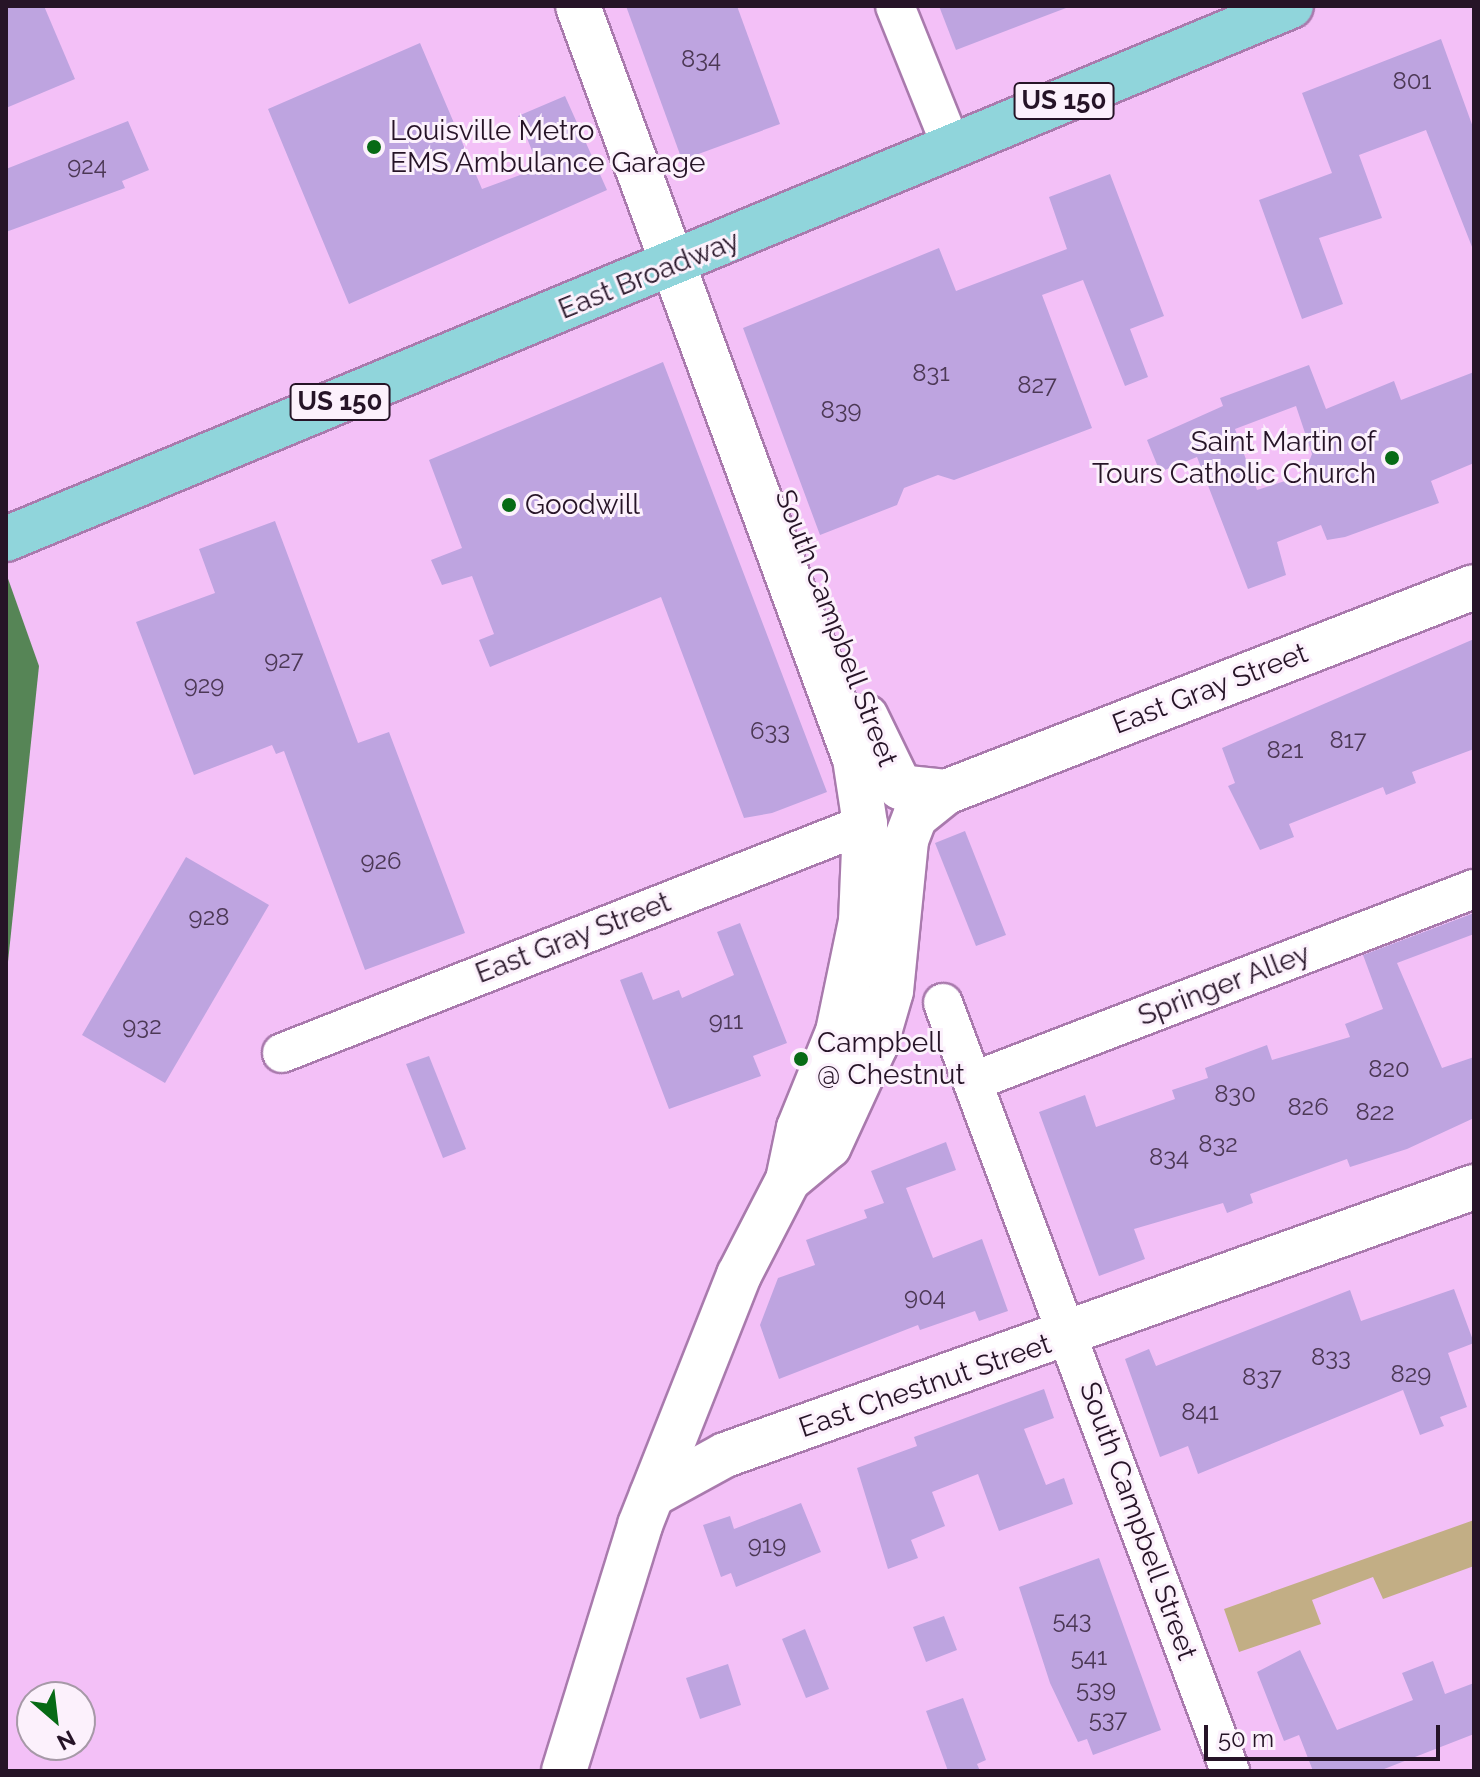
<!DOCTYPE html>
<html>
<head>
<meta charset="utf-8">
<style>
  body { margin:0 }
  #map { position:relative; width:1480px; height:1777px; overflow:hidden; background:#f3c0f7; font-family:Raleway,sans-serif }
  div>[style] { position:absolute }
  [style*='--x'] { left:calc(var(--x)*1px); top:calc(var(--y)*1px); width:calc(var(--w)*1px); rotate:calc(var(--a)*1deg) }
  .green>* { inset:0; background:#c2ae85 }
  .water>* { inset:0; background:#568556 }
  .building>* { inset:0; background:#bea4e0 }
  .roads { filter:drop-shadow(2px 0 #a97aad) drop-shadow(-2px 0 #a97aad) drop-shadow(0 2px #a97aad) drop-shadow(0 -2px #a97aad) }
  .street>* { height:38px; margin:-19px; padding:0 19px; transform-origin:19px; border-radius:19px; background:#fff }
  .secondary>* { height:44px; margin:-22px; padding:0 22px; transform-origin:22px; border-radius:22px; background:#fff }
  .primary>* { height:44px; margin:-22px; padding:0 22px; transform-origin:22px; border-radius:22px; background:#90d5db }
  .dots>* { width:22px; height:22px; translate:-50% -50%; box-sizing:border-box; border:4px solid #fcf1fc; border-radius:50% }
  span { translate:-50% -50%; white-space:nowrap; text-align:center; line-height:1.15; -webkit-text-stroke:6px #fcf1fc; paint-order:stroke }
  .number-label { font-size:24px; color:#4c3855 }
  .number-label span { -webkit-text-stroke-width:0 }
  .shield-label span { padding:2px 6px; background:#fcf1fc; border:2px solid; border-radius:6px; -webkit-text-stroke-width:0 }
  .shield-label { font-size:26px; color:#261427; font-weight:700 }
  .poi-label { font-size:28px; color:#261427 }
  .left { translate:0 -50%; text-align:left }
  .right { translate:-100% -50%; text-align:right }
  .street-label { font-size:28px; color:#261427 }
  .frame { position:absolute; inset:0; border:8px solid #261427; pointer-events:none }
  .north { position:absolute; left:16px; top:1681px; width:80px; height:80px; box-sizing:border-box; background:#fcf1fc; border:2px solid #a699a7; border-radius:50%; rotate:152deg; font-size:22px; font-weight:700; line-height:32px; text-align:center; color:#261427 }
  .north::after { content:''; display:block; margin:auto; width:28px; height:36px; background:#076a15; clip-path:polygon(50% 0,100% 100%,50% 72%,0 100%) }
  .scale { position:absolute; left:1204px; top:1725px; width:236px; height:36px; box-sizing:border-box; border:4px solid #261427; border-top:0; padding-left:10px; font-size:24px; line-height:28px; white-space:nowrap; color:#261427; -webkit-text-stroke:6px #fcf1fc; paint-order:stroke }
</style>
</head>
<body>
<div id="map">
  <div class="green">
    <div style="clip-path:polygon(1474px 1520px,1474px 1566px,1383px 1599px,1373px 1577px,1312px 1600px,1321px 1624px,1239px 1652px,1224px 1609px)"></div>
  </div>
  <div class="water">
    <div style="clip-path:polygon(6px 573px,39px 666px,6px 981px)"></div>
  </div>
  <div class="building">
    <div style="clip-path:polygon(6px 6px,44px 6px,75px 79px,6px 108px)"></div>
    <div style="clip-path:polygon(626px 6px,737px 6px,780px 124px,682px 160px)"></div>
    <div style="clip-path:polygon(939px 6px,1065px 6px,1066px 8px,956px 50px)"></div>
    <div style="clip-path:polygon(1441px 39px,1474px 130px,1474px 252px,1426px 130px,1359px 155px,1382px 218px,1319px 238px,1343px 304px,1302px 319px,1259px 200px,1332px 173px,1302px 93px)"></div>
    <div style="clip-path:polygon(420px 43px,482px 189px,539px 168px,518px 116px,565px 96px,607px 190px,349px 304px,268px 109px)"></div>
    <div style="clip-path:polygon(128px 121px,149px 170px,122px 181px,125px 188px,6px 232px,6px 169px)"></div>
    <div style="clip-path:polygon(1110px 174px,1164px 316px,1130px 329px,1148px 377px,1125px 386px,1083px 280px,1042px 295px,1092px 428px,954px 480px,938px 475px,904px 488px,897px 505px,820px 535px,743px 328px,939px 248px,956px 291px,1067px 249px,1049px 197px)"></div>
    <div style="clip-path:polygon(663px 362px,827px 792px,772px 813px,744px 818px,661px 597px,490px 667px,479px 640px,494px 634px,472px 576px,442px 585px,431px 560px,462px 548px,429px 460px)"></div>
    <div style="clip-path:polygon(evenodd,1309px 365px,1326px 409px,1394px 381px,1401px 400px,1474px 372px,1474px 463px,1431px 481px,1439px 503px,1345px 537px,1327px 540px,1321px 525px,1277px 542px,1286px 575px,1248px 589px,1197px 457px,1160px 472px,1147px 440px,1223px 406px,1220px 398px,1309px 365px,1296px 406px,1312px 454px,1304px 475px,1257px 490px,1235px 429px,1296px 406px)"></div>
    <div style="clip-path:polygon(275px 521px,358px 743px,389px 732px,465px 933px,365px 970px,284px 751px,276px 754px,272px 745px,194px 775px,136px 622px,215px 593px,199px 549px)"></div>
    <div style="clip-path:polygon(1474px 639px,1474px 749px,1412px 772px,1416px 783px,1386px 795px,1383px 787px,1289px 824px,1294px 837px,1260px 850px,1228px 786px,1235px 783px,1222px 748px)"></div>
    <div style="clip-path:polygon(965px 831px,1006px 935px,976px 946px,935px 843px)"></div>
    <div style="clip-path:polygon(186px 857px,269px 905px,165px 1083px,82px 1035px)"></div>
    <div style="clip-path:polygon(1474px 913px,1474px 934px,1397px 963px,1442px 1068px,1474px 1057px,1474px 1118px,1407px 1149px,1350px 1167px,1347px 1159px,1250px 1194px,1253px 1203px,1227px 1213px,1223px 1203px,1134px 1229px,1145px 1259px,1099px 1276px,1039px 1112px,1085px 1095px,1096px 1127px,1175px 1099px,1172px 1090px,1208px 1078px,1205px 1068px,1267px 1045px,1272px 1060px,1350px 1037px,1345px 1024px,1383px 1009px,1363px 955px)"></div>
    <div style="clip-path:polygon(740px 923px,787px 1043px,753px 1056px,761px 1076px,669px 1109px,620px 980px,642px 972px,653px 1000px,679px 990px,682px 998px,734px 975px,717px 932px)"></div>
    <div style="clip-path:polygon(429px 1056px,466px 1149px,443px 1158px,406px 1064px)"></div>
    <div style="clip-path:polygon(946px 1142px,956px 1170px,906px 1188px,933px 1258px,982px 1239px,1008px 1311px,979px 1321px,975px 1311px,920px 1330px,918px 1325px,779px 1379px,760px 1325px,778px 1278px,815px 1265px,806px 1240px,867px 1218px,864px 1210px,884px 1203px,871px 1171px)"></div>
    <div style="clip-path:polygon(1454px 1289px,1474px 1343px,1448px 1353px,1467px 1407px,1440px 1417px,1444px 1426px,1420px 1435px,1403px 1390px,1198px 1474px,1188px 1446px,1160px 1457px,1125px 1359px,1149px 1349px,1156px 1366px,1350px 1290px,1361px 1321px)"></div>
    <div style="clip-path:polygon(1044px 1389px,1054px 1418px,1024px 1429px,1046px 1485px,1064px 1478px,1073px 1504px,999px 1531px,978px 1474px,932px 1492px,945px 1526px,911px 1540px,918px 1558px,888px 1569px,857px 1468px,917px 1446px,914px 1437px)"></div>
    <div style="clip-path:polygon(801px 1503px,821px 1552px,736px 1587px,731px 1573px,721px 1577px,703px 1525px,730px 1516px,734px 1529px)"></div>
    <div style="clip-path:polygon(1099px 1558px,1161px 1730px,1093px 1755px,1087px 1739px,1078px 1742px,1050px 1683px,1019px 1587px)"></div>
    <div style="clip-path:polygon(944px 1616px,957px 1650px,926px 1662px,913px 1627px)"></div>
    <div style="clip-path:polygon(805px 1629px,829px 1689px,806px 1698px,782px 1639px)"></div>
    <div style="clip-path:polygon(1300px 1650px,1337px 1730px,1413px 1700px,1402px 1673px,1433px 1661px,1445px 1694px,1474px 1683px,1474px 1734px,1379px 1771px,1313px 1771px,1299px 1735px,1284px 1741px,1257px 1672px)"></div>
    <div style="clip-path:polygon(728px 1664px,741px 1705px,700px 1719px,686px 1678px)"></div>
    <div style="clip-path:polygon(963px 1698px,986px 1760px,977px 1764px,980px 1771px,948px 1771px,926px 1711px)"></div>
  </div>
  <div class="roads">
    <div class="street">
      <div style="--x:895;--y:6;--w:153;--a:68.1"></div>
      <div style="--x:943;--y:1003;--w:820;--a:69.51"></div>
      <div style="--x:282;--y:1053;--w:626;--a:-21.44"></div>
      <div style="--x:974;--y:1081;--w:536;--a:-21.01"></div>
    </div>
    <div class="secondary">
      <div style="--x:866;--y:717;--w:78;--a:64.1"></div>
      <div style="--x:900;--y:787;--w:46;--a:6.2"></div>
      <div style="--x:788;--y:1180;--w:53;--a:-39.7"></div>
      <div style="--x:829;--y:1146;--w:110;--a:-65.3"></div>
      <div style="--x:875;--y:1046;--w:57;--a:-73.8"></div>
      <div style="--x:891;--y:991;--w:152;--a:-84.3"></div>
      <div style="--x:906;--y:840;--w:25;--a:-69"></div>
      <div style="--x:915;--y:817;--w:40;--a:-39"></div>
      <div style="--x:946;--y:792;--w:566;--a:-21.22"></div>
      <div style="--x:652;--y:1495;--w:83;--a:-28.7"></div>
      <div style="--x:725;--y:1455;--w:796;--a:-19.69"></div>
      <div style="--x:564;--y:1771;--w:257;--a:-72.8"></div>
      <div style="--x:640;--y:1525;--w:269;--a:-68.4"></div>
      <div style="--x:739;--y:1275;--w:107;--a:-62.7"></div>
      <div style="--x:788;--y:1180;--w:53;--a:-78.1"></div>
      <div style="--x:799;--y:1128;--w:104;--a:-67.9"></div>
      <div style="--x:838;--y:1032;--w:113;--a:-78.3"></div>
      <div style="--x:861;--y:921;--w:97;--a:-87.6"></div>
      <div style="--x:865;--y:824;--w:66;--a:-98.7"></div>
      <div style="--x:855;--y:759;--w:802;--a:-110.2"></div>
    </div>
    <div class="primary">
      <div style="--x:6;--y:539;--w:1391;--a:-22.53"></div>
    </div>
  </div>
  <div class="dots">
    <div style="left:374px;top:147px;background:#076a15"></div>
    <div style="left:1392px;top:458px;background:#076a15"></div>
    <div style="left:509px;top:505px;background:#076a15"></div>
    <div style="left:801px;top:1059px;background:#076a15"></div>
  </div>
  <div class="number-label">
    <span style="left:701px;top:59px">834</span>
    <span style="left:1412px;top:81px">801</span>
    <span style="left:87px;top:166px">924</span>
    <span style="left:931px;top:373px">831</span>
    <span style="left:1037px;top:385px">827</span>
    <span style="left:841px;top:410px">839</span>
    <span style="left:284px;top:660px">927</span>
    <span style="left:204px;top:685px">929</span>
    <span style="left:770px;top:731px">633</span>
    <span style="left:1348px;top:740px">817</span>
    <span style="left:1285px;top:750px">821</span>
    <span style="left:381px;top:861px">926</span>
    <span style="left:209px;top:917px">928</span>
    <span style="left:726px;top:1021px">911</span>
    <span style="left:142px;top:1026px">932</span>
    <span style="left:1389px;top:1069px">820</span>
    <span style="left:1235px;top:1094px">830</span>
    <span style="left:1308px;top:1107px">826</span>
    <span style="left:1375px;top:1112px">822</span>
    <span style="left:1218px;top:1144px">832</span>
    <span style="left:1169px;top:1157px">834</span>
    <span style="left:925px;top:1297px">904</span>
    <span style="left:1331px;top:1357px">833</span>
    <span style="left:1411px;top:1374px">829</span>
    <span style="left:1262px;top:1377px">837</span>
    <span style="left:1200px;top:1412px">841</span>
    <span style="left:767px;top:1545px">919</span>
    <span style="left:1072px;top:1620px">543</span>
    <span style="left:1089px;top:1657px">541</span>
    <span style="left:1096px;top:1689px">539</span>
    <span style="left:1108px;top:1719px">537</span>
  </div>
  <div class="shield-label">
    <span style="left:1064px;top:101px">US 150</span>
    <span style="left:340px;top:402px">US 150</span>
  </div>
  <div class="poi-label">
    <span class="left" style="left:390px;top:147px">Louisville Metro<br>EMS Ambulance Garage</span>
    <span class="right" style="left:1376px;top:458px">Saint Martin of<br>Tours Catholic Church</span>
    <span class="left" style="left:525px;top:505px">Goodwill</span>
    <span class="left" style="left:817px;top:1059px">Campbell<br>@ Chestnut</span>
  </div>
  <div class="street-label">
    <span style="left:649px;top:275px;rotate:-22deg">East Broadway</span>
    <span style="left:836px;top:628px;rotate:69deg">South Campbell Street</span>
    <span style="left:1210px;top:689px;rotate:-21deg">East Gray Street</span>
    <span style="left:573px;top:938px;rotate:-21deg">East Gray Street</span>
    <span style="left:1224px;top:985px;rotate:-21deg">Springer Alley</span>
    <span style="left:925px;top:1386px;rotate:-19deg">East Chestnut Street</span>
    <span style="left:1138px;top:1521px;rotate:70deg">South Campbell Street</span>
  </div>
  <div class="frame"></div>
  <div class="north">N</div>
  <div class="scale">50 m</div>
</div>
</body>
</html>
